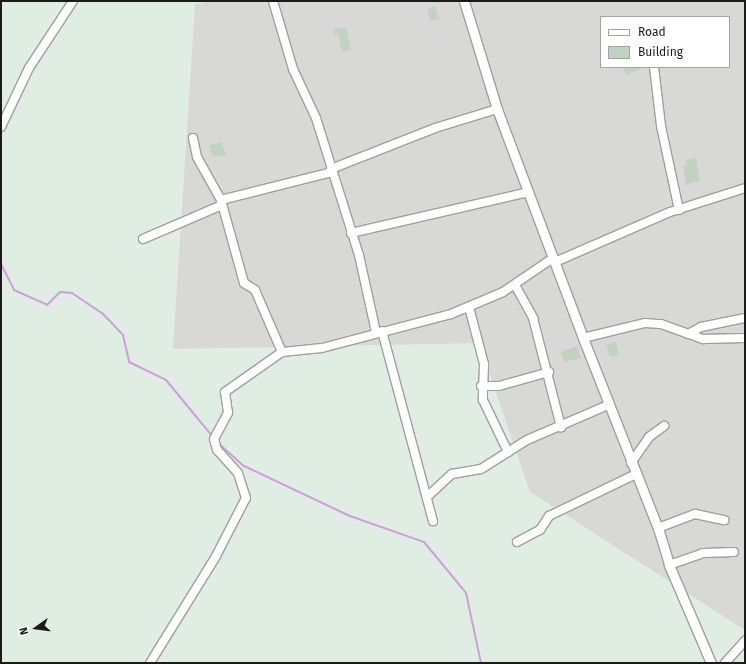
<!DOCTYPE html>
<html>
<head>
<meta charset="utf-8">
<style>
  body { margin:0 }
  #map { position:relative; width:746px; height:664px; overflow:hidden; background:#dfede2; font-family:"Fira Sans",sans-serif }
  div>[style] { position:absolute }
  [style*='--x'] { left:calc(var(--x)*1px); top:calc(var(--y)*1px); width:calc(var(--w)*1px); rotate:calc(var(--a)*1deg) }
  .residential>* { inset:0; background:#d8d9d7 }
  .stream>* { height:2px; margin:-1px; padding:0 1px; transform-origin:1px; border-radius:1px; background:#cf9edc }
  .building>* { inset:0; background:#c0d3c0 }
  .roads { filter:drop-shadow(1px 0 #9f9f9f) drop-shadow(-1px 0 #9f9f9f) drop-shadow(0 1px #9f9f9f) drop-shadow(0 -1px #9f9f9f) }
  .minor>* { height:8px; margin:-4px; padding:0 4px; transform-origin:4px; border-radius:4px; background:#fff }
  .tertiary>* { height:9px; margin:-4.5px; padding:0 4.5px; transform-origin:4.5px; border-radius:4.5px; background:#fff }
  span { translate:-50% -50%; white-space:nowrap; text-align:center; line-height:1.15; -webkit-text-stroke:4px #fff; paint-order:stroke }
  .frame { position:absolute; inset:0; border:2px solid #1b1b1b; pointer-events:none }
  .legend { position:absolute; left:600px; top:16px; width:130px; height:52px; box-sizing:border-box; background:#fff; border:1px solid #a4a4a4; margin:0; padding:5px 7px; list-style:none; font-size:12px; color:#1b1b1b }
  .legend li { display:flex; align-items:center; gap:8px; height:20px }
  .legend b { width:20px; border:1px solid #a4a4a4 }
  .north { position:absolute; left:16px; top:608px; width:40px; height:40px; -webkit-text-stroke:3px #fff; paint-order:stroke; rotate:256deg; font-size:11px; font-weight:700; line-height:16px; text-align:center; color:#1b1b1b }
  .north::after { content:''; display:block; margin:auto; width:14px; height:18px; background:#1b1b1b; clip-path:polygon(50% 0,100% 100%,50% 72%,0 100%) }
</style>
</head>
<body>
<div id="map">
  <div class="residential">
    <div style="clip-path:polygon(evenodd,212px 1px,745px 1px,745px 630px,530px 492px,479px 343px,173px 349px,195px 4px,212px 1px,601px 17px,729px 17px,729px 67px,601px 67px,601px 17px)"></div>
  </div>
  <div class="stream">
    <div style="--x:1;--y:264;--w:29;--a:63"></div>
    <div style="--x:14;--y:290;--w:36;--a:24"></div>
    <div style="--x:47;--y:305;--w:18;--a:-45"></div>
    <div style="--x:60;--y:292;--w:12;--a:5"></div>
    <div style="--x:72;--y:293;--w:36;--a:34"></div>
    <div style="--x:102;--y:313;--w:30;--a:46"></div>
    <div style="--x:123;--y:335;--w:28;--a:77"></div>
    <div style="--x:129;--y:362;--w:41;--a:25.9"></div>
    <div style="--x:166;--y:380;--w:74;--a:50.5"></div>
    <div style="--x:217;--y:442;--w:36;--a:42"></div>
    <div style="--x:244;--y:466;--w:117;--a:25.3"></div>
    <div style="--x:350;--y:516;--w:78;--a:19.4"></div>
    <div style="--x:424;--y:542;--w:66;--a:50.5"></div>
    <div style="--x:466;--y:593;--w:72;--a:77.9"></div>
  </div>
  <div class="building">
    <div style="clip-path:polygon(435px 6px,439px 18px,431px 21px,427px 9px)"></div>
    <div style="clip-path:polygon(346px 27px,351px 50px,342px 52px,338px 34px,334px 35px,333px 29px)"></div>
    <div style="clip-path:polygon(623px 67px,645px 67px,626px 75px)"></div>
    <div style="clip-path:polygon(221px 142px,227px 156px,212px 156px,209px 145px)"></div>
    <div style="clip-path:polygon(696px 158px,700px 181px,686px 184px,683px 166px,687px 165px,686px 160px)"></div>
    <div style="clip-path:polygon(616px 342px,619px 355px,610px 357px,606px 345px)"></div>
    <div style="clip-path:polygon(577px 346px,581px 358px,564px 362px,561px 352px)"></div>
  </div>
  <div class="roads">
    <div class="minor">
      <div style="--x:273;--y:1;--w:71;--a:73.6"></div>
      <div style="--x:293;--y:69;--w:54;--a:64.9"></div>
      <div style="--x:316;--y:118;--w:144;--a:72.6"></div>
      <div style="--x:359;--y:255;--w:79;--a:77.6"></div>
      <div style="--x:654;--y:67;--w:59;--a:83.2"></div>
      <div style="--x:661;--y:126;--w:86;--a:77.9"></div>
      <div style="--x:1;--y:127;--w:65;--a:-64.6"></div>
      <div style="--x:29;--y:68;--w:80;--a:-56.7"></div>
      <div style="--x:193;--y:138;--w:19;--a:78"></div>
      <div style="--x:197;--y:157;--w:49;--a:60.8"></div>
      <div style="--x:221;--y:200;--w:86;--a:74.5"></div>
      <div style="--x:244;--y:283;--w:13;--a:32"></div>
      <div style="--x:255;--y:290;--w:68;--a:66.5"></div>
      <div style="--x:331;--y:169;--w:112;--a:-21.5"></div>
      <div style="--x:435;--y:128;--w:65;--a:-17"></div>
      <div style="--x:221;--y:200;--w:114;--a:-14.2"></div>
      <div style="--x:351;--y:233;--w:182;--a:-13"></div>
      <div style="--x:143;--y:239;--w:86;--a:-23.3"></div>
      <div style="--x:555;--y:262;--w:125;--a:-23.5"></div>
      <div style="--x:670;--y:212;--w:79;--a:-17.7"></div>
      <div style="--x:515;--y:285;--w:38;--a:61"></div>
      <div style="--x:533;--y:318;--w:113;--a:75.6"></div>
      <div style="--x:469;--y:307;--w:59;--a:75.3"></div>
      <div style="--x:484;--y:364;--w:36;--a:92"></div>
      <div style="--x:483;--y:400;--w:58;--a:64.3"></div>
      <div style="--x:382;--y:331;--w:197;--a:75"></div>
      <div style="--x:688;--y:334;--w:15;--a:-28"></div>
      <div style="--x:701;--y:327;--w:45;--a:-11.6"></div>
      <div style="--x:583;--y:338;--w:64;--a:-13.6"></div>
      <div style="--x:645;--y:323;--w:16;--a:4"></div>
      <div style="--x:661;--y:324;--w:45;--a:19.7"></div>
      <div style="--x:703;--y:339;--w:42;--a:-1.4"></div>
      <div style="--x:481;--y:386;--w:18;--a:0"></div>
      <div style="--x:499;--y:386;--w:52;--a:-15.6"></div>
      <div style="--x:631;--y:463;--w:32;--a:-55"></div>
      <div style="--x:649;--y:437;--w:19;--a:-36"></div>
      <div style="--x:427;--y:497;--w:34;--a:-43"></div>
      <div style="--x:452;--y:474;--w:29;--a:-10"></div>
      <div style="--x:481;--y:469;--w:54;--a:-32.2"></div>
      <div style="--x:527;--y:440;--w:88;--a:-23.4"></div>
      <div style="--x:658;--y:528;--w:40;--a:-21"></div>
      <div style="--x:695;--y:514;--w:30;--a:12"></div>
      <div style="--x:517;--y:542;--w:26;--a:-28"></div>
      <div style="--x:540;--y:530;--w:17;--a:-57"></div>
      <div style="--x:549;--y:516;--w:97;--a:-25.8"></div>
      <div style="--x:669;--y:565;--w:36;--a:-19"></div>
      <div style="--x:703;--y:553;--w:31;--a:-2"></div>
      <div style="--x:150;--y:663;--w:126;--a:-58.3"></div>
      <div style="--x:216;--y:556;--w:65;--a:-62.7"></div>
      <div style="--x:246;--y:498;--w:26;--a:-108"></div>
      <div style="--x:238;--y:473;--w:31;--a:-132"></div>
      <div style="--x:217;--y:450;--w:11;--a:-105"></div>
      <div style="--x:214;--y:439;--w:30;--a:-62"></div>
      <div style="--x:228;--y:413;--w:21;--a:-98"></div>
      <div style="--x:225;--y:392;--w:70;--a:-35.1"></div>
      <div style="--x:282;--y:352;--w:40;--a:-5.7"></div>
      <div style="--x:322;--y:348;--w:133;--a:-14.8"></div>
      <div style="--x:451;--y:314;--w:56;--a:-22.9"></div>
      <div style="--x:503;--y:292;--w:60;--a:-34.2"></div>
      <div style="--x:725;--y:663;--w:30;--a:-48"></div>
    </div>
    <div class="tertiary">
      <div style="--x:464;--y:1;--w:113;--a:73"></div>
      <div style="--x:497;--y:109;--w:245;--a:69.4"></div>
      <div style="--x:583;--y:338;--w:204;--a:68.5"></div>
      <div style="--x:658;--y:528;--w:39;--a:73"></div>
      <div style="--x:669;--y:565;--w:107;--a:66.8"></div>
    </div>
  </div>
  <div class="frame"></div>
  <ul class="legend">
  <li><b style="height:5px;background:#fff"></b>Road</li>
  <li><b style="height:11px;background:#c0d3c0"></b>Building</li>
  </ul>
  <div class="north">N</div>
</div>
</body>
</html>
